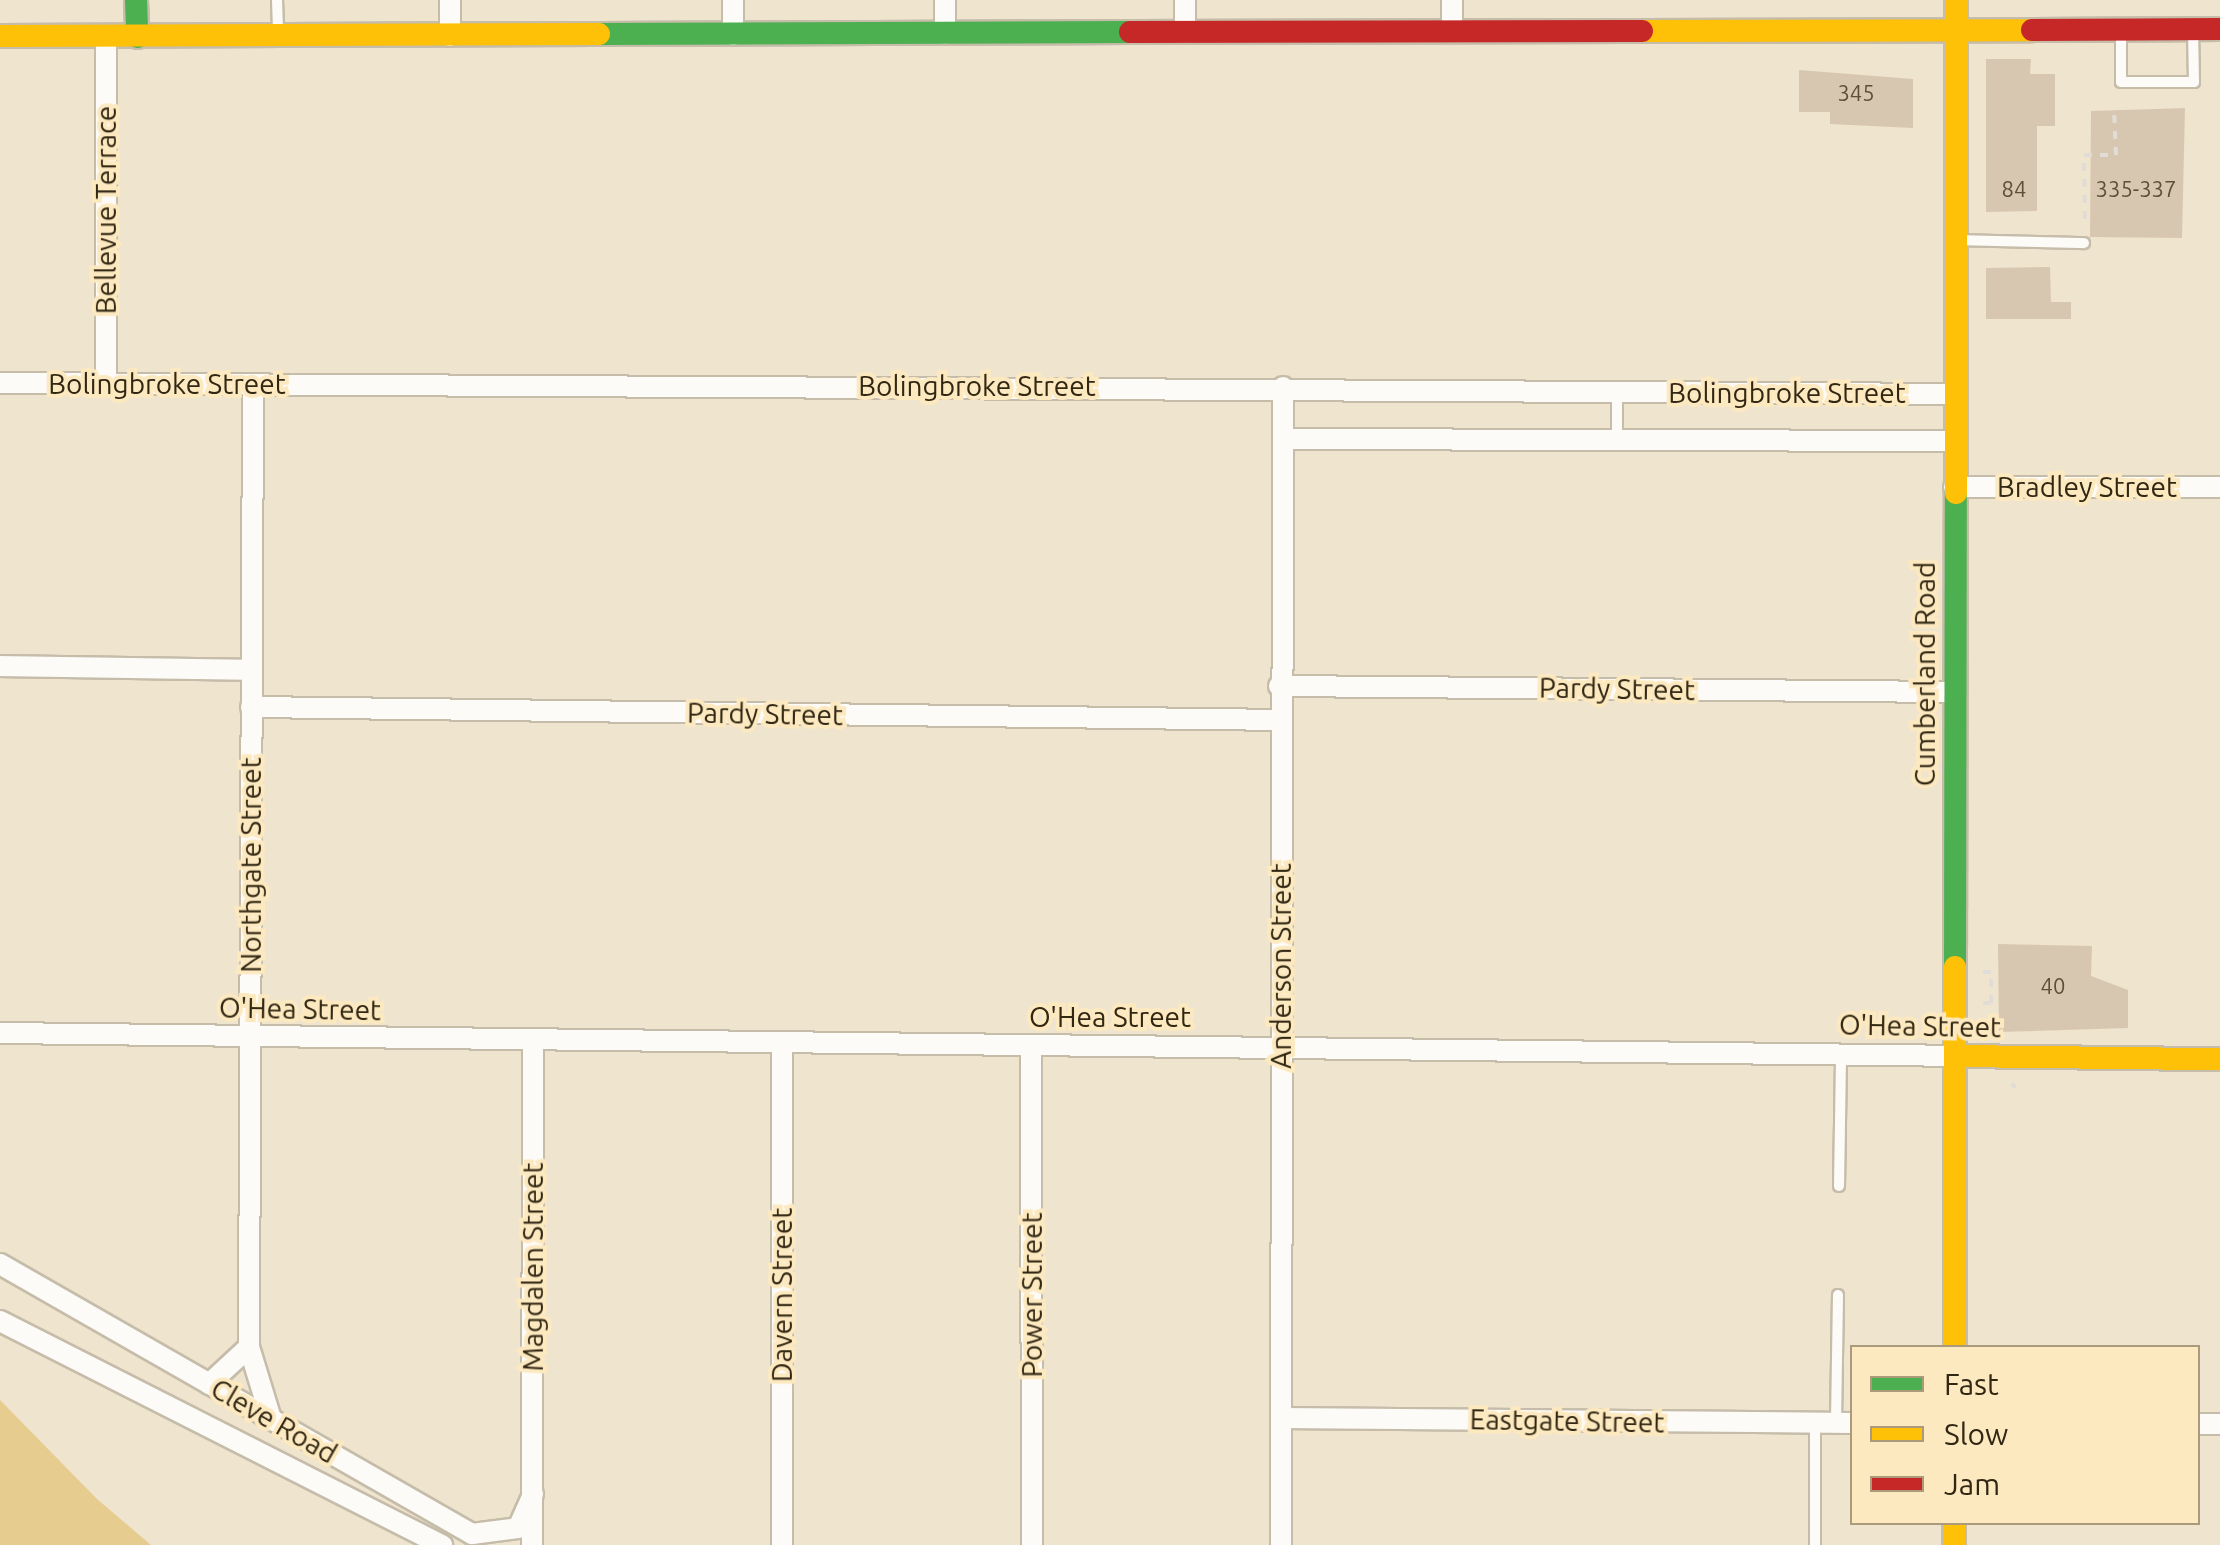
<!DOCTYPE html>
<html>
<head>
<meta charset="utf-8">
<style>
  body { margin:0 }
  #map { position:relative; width:2220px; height:1545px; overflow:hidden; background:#efe4ce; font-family:Ubuntu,sans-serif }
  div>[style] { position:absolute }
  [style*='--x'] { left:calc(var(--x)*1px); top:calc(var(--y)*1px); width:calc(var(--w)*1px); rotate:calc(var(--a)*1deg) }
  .green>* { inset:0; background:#e7cc8f }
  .building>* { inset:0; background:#d8c7b0 }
  .path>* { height:4px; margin-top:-2px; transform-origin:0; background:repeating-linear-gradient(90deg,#e1ddd6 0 8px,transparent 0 16px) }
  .roads { filter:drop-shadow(2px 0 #c5bca9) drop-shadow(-2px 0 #c5bca9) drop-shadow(0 2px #c5bca9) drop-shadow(0 -2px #c5bca9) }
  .lane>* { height:10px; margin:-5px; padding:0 5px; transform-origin:5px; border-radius:5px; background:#fdfbf8 }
  .street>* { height:20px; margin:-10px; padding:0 10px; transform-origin:10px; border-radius:10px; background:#fdfbf8 }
  .fast>* { height:22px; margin:-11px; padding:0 11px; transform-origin:11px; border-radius:11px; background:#4caf50 }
  .slow>* { height:22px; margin:-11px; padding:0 11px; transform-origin:11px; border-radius:11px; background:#ffc107 }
  .jam>* { height:22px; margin:-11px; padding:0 11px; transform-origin:11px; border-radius:11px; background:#c62828 }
  span { translate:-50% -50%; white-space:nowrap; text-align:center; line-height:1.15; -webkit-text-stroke:8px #fde9c0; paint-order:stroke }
  .number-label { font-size:22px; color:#5b4f3a }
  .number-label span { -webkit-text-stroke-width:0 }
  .street-label { font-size:28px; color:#312713 }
  .legend { position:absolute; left:1850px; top:1345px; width:350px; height:180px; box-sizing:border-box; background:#fde9c0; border:2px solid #ab9b7b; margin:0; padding:12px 18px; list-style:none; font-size:30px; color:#312713 }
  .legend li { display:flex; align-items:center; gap:20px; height:50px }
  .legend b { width:50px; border:2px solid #ab9b7b }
</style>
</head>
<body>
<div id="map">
  <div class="green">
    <div style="clip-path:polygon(0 1400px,97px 1499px,151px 1545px,0 1545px)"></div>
  </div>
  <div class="building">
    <div style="clip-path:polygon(1986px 59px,2031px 59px,2030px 74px,2055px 74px,2055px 126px,2037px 126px,2037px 211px,1986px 212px)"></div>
    <div style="clip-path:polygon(1799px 70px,1913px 79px,1913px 128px,1830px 124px,1830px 112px,1799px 112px)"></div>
    <div style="clip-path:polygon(2185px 108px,2182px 238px,2090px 237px,2091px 111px)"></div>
    <div style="clip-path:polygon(2050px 267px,2051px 302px,2071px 302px,2071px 319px,1986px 319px,1986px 268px)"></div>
    <div style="clip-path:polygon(1998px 944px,2092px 946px,2091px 976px,2128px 990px,2128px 1028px,1999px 1032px)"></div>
  </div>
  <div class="path">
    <div style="--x:2085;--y:219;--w:64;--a:-90.9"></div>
    <div style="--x:2084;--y:155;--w:32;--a:0"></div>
    <div style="--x:2116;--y:155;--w:46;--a:-92.5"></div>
    <div style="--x:1983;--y:1003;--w:8;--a:0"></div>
    <div style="--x:1991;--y:1003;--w:31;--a:-90"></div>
    <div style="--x:1991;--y:972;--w:8;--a:180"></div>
    <div style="--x:2012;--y:1083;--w:6;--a:59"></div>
  </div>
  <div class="roads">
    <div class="lane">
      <div style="--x:277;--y:0;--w:34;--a:88"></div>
      <div style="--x:2121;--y:33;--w:49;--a:90"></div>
      <div style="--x:2121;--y:82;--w:73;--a:0"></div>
      <div style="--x:2194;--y:82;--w:52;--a:-91.1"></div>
      <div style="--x:1960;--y:240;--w:124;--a:1.4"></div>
      <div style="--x:1617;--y:393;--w:48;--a:90"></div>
      <div style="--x:1839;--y:1186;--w:131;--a:-89.1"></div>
      <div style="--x:1836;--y:1422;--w:127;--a:-89.1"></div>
      <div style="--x:1815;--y:1545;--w:122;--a:-90"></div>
    </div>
    <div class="street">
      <div style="--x:450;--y:0;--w:36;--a:90"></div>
      <div style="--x:1185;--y:0;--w:33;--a:90"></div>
      <div style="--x:1452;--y:32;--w:32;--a:-90"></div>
      <div style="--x:945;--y:34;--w:34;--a:-90"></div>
      <div style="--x:733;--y:35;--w:35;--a:-90"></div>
      <div style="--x:106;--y:37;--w:346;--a:90"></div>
      <div style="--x:0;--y:383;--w:1954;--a:0.32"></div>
      <div style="--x:253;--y:384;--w:963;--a:90.24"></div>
      <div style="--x:249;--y:1347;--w:75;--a:73"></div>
      <div style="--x:1283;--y:439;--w:672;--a:0.17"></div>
      <div style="--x:1954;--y:487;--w:266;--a:0"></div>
      <div style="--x:0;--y:666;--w:251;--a:0.9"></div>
      <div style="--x:1279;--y:686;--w:677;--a:0.51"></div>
      <div style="--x:251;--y:707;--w:1029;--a:0.72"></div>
      <div style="--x:0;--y:1033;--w:1956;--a:0.67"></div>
      <div style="--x:782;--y:1045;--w:500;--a:90"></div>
      <div style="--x:1031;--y:1046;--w:499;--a:89.9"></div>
      <div style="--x:0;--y:1264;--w:544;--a:29.77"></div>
      <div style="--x:472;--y:1534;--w:46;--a:-7.4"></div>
      <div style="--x:518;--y:1528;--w:37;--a:-66"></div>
      <div style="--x:0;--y:1321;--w:496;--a:26.9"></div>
      <div style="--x:209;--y:1384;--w:54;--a:-42.8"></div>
      <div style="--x:1281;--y:1418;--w:571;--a:0.5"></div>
      <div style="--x:2198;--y:1424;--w:22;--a:0"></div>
      <div style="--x:532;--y:1545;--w:504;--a:-89.89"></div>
      <div style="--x:1281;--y:1545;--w:1158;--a:-89.9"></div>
    </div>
    <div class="fast">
      <div style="--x:136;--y:0;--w:37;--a:88"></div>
      <div style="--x:599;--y:34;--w:531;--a:-0.22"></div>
      <div style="--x:1955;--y:967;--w:474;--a:-89.9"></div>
    </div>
    <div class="slow">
      <div style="--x:1642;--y:31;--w:390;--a:-0.1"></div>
      <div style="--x:0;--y:36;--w:599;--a:-0.19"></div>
      <div style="--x:1956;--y:493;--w:493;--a:-90"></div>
      <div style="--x:1956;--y:1056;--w:264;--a:0.7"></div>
      <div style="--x:1955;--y:1348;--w:381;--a:-90"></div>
      <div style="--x:1954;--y:1522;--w:23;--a:90"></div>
    </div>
    <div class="jam">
      <div style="--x:2032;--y:30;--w:188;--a:-0.3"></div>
      <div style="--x:1130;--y:32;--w:512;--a:-0.11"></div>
    </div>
  </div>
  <div class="number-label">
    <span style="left:1856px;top:93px">345</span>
    <span style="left:2014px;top:189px">84</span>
    <span style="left:2136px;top:189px">335-337</span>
    <span style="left:2053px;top:986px">40</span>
  </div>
  <div class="street-label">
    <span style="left:106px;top:210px;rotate:-90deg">Bellevue Terrace</span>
    <span style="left:167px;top:384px">Bolingbroke Street</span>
    <span style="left:977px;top:386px">Bolingbroke Street</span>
    <span style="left:1787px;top:393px">Bolingbroke Street</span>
    <span style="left:2087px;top:487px">Bradley Street</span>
    <span style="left:1925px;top:674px;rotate:-90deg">Cumberland Road</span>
    <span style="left:1617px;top:689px;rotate:1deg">Pardy Street</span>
    <span style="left:765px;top:714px;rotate:1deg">Pardy Street</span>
    <span style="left:251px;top:865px;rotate:-90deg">Northgate Street</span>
    <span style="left:1281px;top:966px;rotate:-90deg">Anderson Street</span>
    <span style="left:300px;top:1009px;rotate:1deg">O'Hea Street</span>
    <span style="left:1110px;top:1017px">O'Hea Street</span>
    <span style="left:1920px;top:1026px;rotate:1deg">O'Hea Street</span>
    <span style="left:533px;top:1267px;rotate:-90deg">Magdalen Street</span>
    <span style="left:782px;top:1295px;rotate:-90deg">Davern Street</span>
    <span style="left:1032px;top:1295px;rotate:-90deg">Power Street</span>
    <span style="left:274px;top:1421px;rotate:30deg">Cleve Road</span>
    <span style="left:1567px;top:1421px;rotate:1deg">Eastgate Street</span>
  </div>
  <ul class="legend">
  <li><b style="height:12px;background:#4caf50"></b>Fast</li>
  <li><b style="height:12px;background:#ffc107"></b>Slow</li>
  <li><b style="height:12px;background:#c62828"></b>Jam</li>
  </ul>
</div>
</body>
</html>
